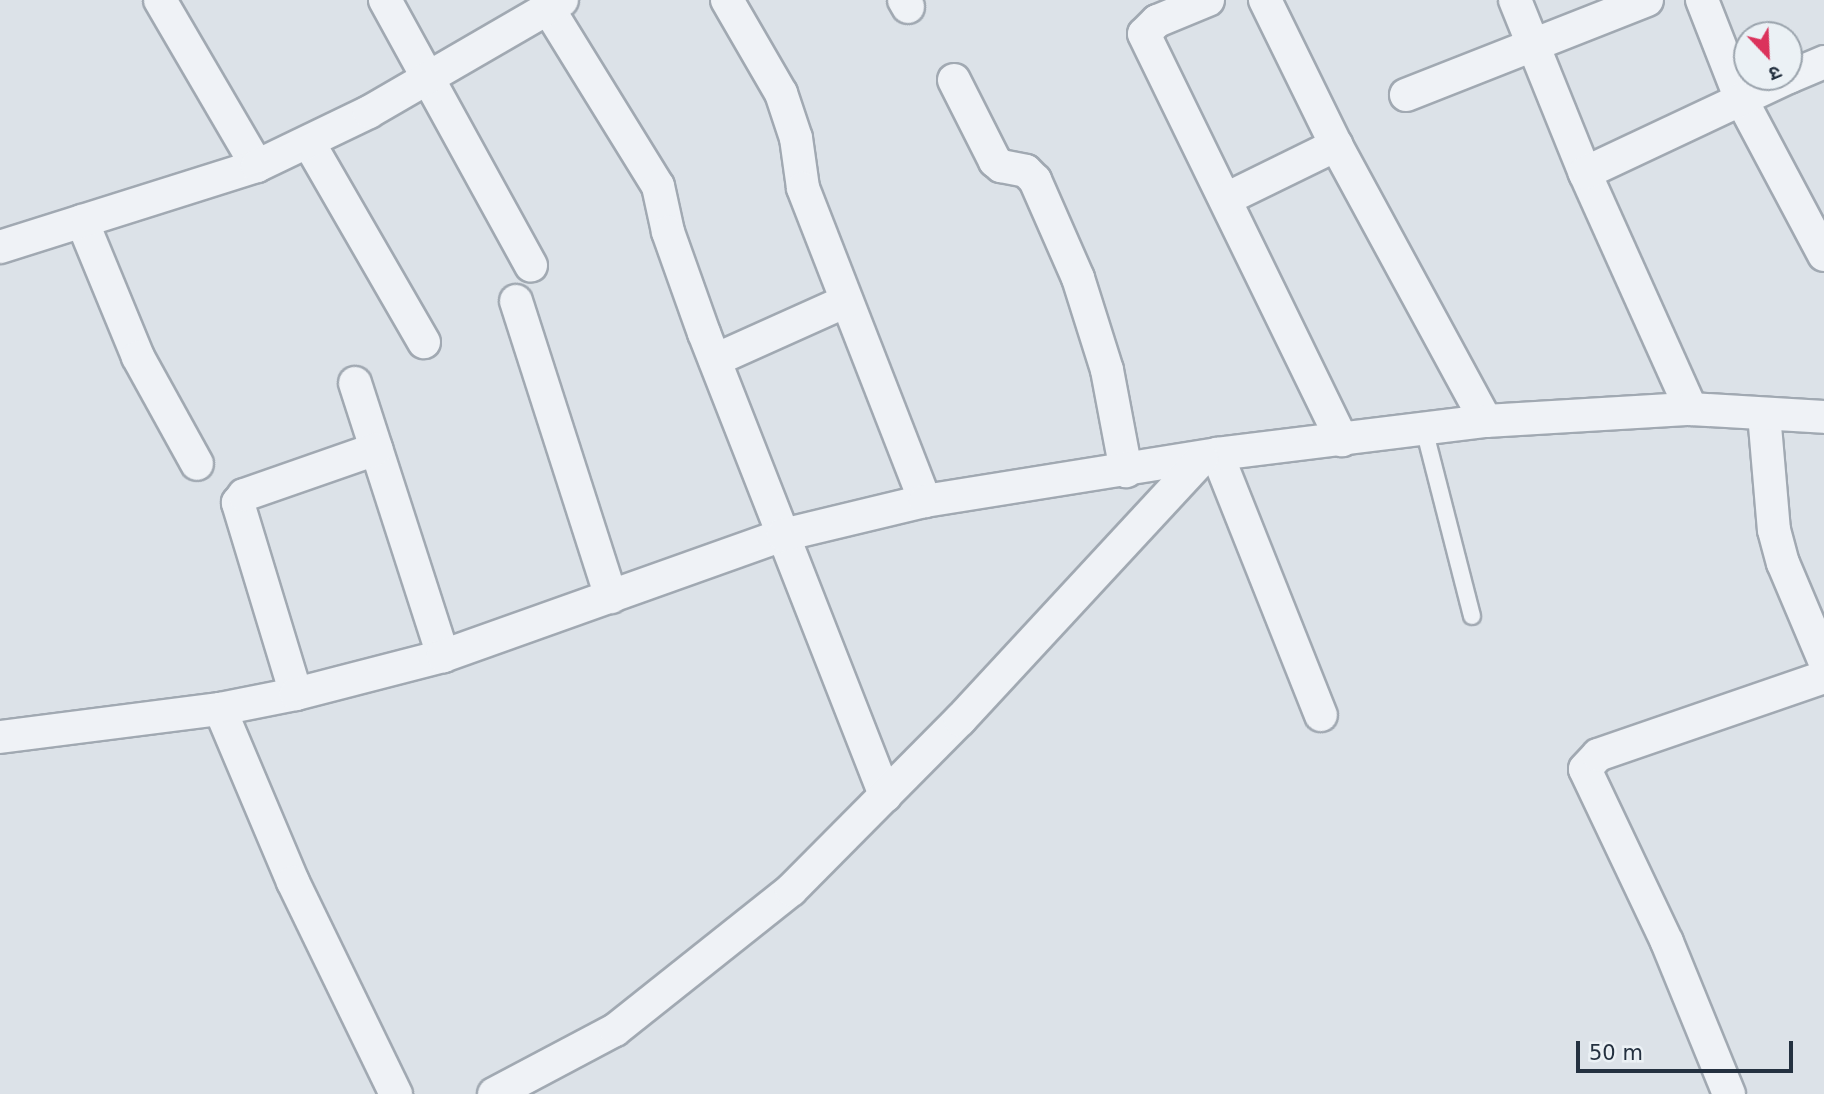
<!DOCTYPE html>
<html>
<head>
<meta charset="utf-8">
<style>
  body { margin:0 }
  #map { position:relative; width:1824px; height:1094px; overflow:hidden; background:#dce2e8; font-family:"DejaVu Sans","Noto Sans Devanagari",sans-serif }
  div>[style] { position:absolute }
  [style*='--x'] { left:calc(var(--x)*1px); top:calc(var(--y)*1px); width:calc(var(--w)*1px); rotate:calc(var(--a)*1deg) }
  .roads { filter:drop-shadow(2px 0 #a1a9b2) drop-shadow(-2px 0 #a1a9b2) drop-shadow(0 2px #a1a9b2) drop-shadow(0 -2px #a1a9b2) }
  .lane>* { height:16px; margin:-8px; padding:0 8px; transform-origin:8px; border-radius:8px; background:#eff2f6 }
  .street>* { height:32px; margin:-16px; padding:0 16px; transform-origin:16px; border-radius:16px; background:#eff2f6 }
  span { translate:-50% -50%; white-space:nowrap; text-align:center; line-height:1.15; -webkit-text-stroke:6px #ebf1f5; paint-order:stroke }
  .north { position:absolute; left:1733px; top:21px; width:70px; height:70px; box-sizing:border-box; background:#ebf1f5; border:2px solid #9ba4ad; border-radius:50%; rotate:157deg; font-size:19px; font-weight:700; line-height:28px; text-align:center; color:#243140 }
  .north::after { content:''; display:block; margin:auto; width:24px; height:32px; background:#db335c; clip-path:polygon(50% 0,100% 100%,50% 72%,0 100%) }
  .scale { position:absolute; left:1576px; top:1041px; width:217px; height:32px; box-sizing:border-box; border:4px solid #243140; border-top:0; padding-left:9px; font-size:21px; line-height:24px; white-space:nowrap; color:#243140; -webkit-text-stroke:5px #ebf1f5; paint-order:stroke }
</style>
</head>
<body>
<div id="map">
  <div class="roads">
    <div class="lane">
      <div style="--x:1424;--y:429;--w:193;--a:75.6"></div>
    </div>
    <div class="street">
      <div style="--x:160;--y:0;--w:192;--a:59.7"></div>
      <div style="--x:385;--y:0;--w:303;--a:61.2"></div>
      <div style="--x:727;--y:0;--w:108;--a:59.9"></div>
      <div style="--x:781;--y:93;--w:47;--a:71.6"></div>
      <div style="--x:796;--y:138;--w:50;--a:82"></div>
      <div style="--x:803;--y:188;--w:336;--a:68.7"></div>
      <div style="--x:904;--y:0;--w:8;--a:60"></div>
      <div style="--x:1208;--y:0;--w:55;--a:157.6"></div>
      <div style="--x:1157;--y:21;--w:18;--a:135"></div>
      <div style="--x:1144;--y:34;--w:452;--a:64"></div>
      <div style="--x:1265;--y:0;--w:161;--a:63.9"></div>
      <div style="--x:1336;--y:145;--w:314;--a:61.5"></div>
      <div style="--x:1515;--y:0;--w:187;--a:68"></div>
      <div style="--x:1702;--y:0;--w:104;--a:68.6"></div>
      <div style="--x:1740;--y:97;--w:179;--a:62"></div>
      <div style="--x:548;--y:8;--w:209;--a:58.3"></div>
      <div style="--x:658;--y:186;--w:47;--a:77.7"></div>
      <div style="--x:668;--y:232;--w:107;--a:70.4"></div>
      <div style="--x:704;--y:333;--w:497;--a:68.6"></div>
      <div style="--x:1789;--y:77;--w:38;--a:-23"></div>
      <div style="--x:954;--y:80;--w:91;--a:63.2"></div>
      <div style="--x:995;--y:161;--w:8;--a:40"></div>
      <div style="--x:1001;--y:166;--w:25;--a:11"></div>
      <div style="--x:1026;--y:171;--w:13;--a:45"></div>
      <div style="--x:1035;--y:180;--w:107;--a:66.3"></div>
      <div style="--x:1078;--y:278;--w:96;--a:72.5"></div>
      <div style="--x:1107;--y:370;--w:103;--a:79.3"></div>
      <div style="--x:1406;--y:95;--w:259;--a:-21.5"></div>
      <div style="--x:309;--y:143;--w:230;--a:60"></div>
      <div style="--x:1226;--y:199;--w:123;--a:-26.1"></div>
      <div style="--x:82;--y:221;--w:147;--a:67.6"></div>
      <div style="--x:138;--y:357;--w:122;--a:61.1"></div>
      <div style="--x:0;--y:247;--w:269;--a:-17.5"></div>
      <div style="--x:257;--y:166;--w:124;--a:-25.7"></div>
      <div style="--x:369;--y:112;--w:223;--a:-30.1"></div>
      <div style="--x:516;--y:301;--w:311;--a:72.2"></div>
      <div style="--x:715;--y:360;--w:144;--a:-24.2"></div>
      <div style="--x:355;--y:383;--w:287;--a:72.1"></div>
      <div style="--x:1691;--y:409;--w:259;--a:-114.2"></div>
      <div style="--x:1585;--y:173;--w:225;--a:-25.2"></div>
      <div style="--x:1764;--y:414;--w:116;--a:85.1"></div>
      <div style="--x:1774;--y:530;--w:34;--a:75"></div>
      <div style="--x:1783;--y:563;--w:105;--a:67.1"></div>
      <div style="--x:1217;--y:454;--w:281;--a:68.3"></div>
      <div style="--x:296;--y:694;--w:200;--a:-106.9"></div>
      <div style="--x:238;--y:503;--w:10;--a:-53"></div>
      <div style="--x:244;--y:495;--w:140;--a:-19.2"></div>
      <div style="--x:220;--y:709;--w:188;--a:67.1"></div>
      <div style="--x:293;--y:882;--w:236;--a:64.1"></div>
      <div style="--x:0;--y:737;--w:222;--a:-7.3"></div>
      <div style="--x:220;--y:709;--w:77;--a:-11.2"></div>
      <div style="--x:296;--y:694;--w:152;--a:-14.5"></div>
      <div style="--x:443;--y:656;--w:361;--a:-19.6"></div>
      <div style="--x:783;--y:535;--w:146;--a:-13.5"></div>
      <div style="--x:925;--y:501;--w:296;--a:-9.1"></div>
      <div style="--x:1217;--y:454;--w:271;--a:-7"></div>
      <div style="--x:1486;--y:421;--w:205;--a:-3.4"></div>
      <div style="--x:1691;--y:409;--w:133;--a:3.4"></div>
      <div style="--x:494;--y:1094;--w:137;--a:-27.9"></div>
      <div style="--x:615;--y:1030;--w:225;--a:-38.5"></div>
      <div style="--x:791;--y:890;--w:240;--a:-45.2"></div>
      <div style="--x:960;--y:720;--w:356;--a:-47.2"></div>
      <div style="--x:1729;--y:1094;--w:164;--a:-112.2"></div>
      <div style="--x:1667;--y:942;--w:191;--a:-115.4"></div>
      <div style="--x:1585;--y:769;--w:19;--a:-47"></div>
      <div style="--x:1598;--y:755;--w:239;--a:-19"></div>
    </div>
  </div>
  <div class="north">उ</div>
  <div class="scale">50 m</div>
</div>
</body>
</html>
